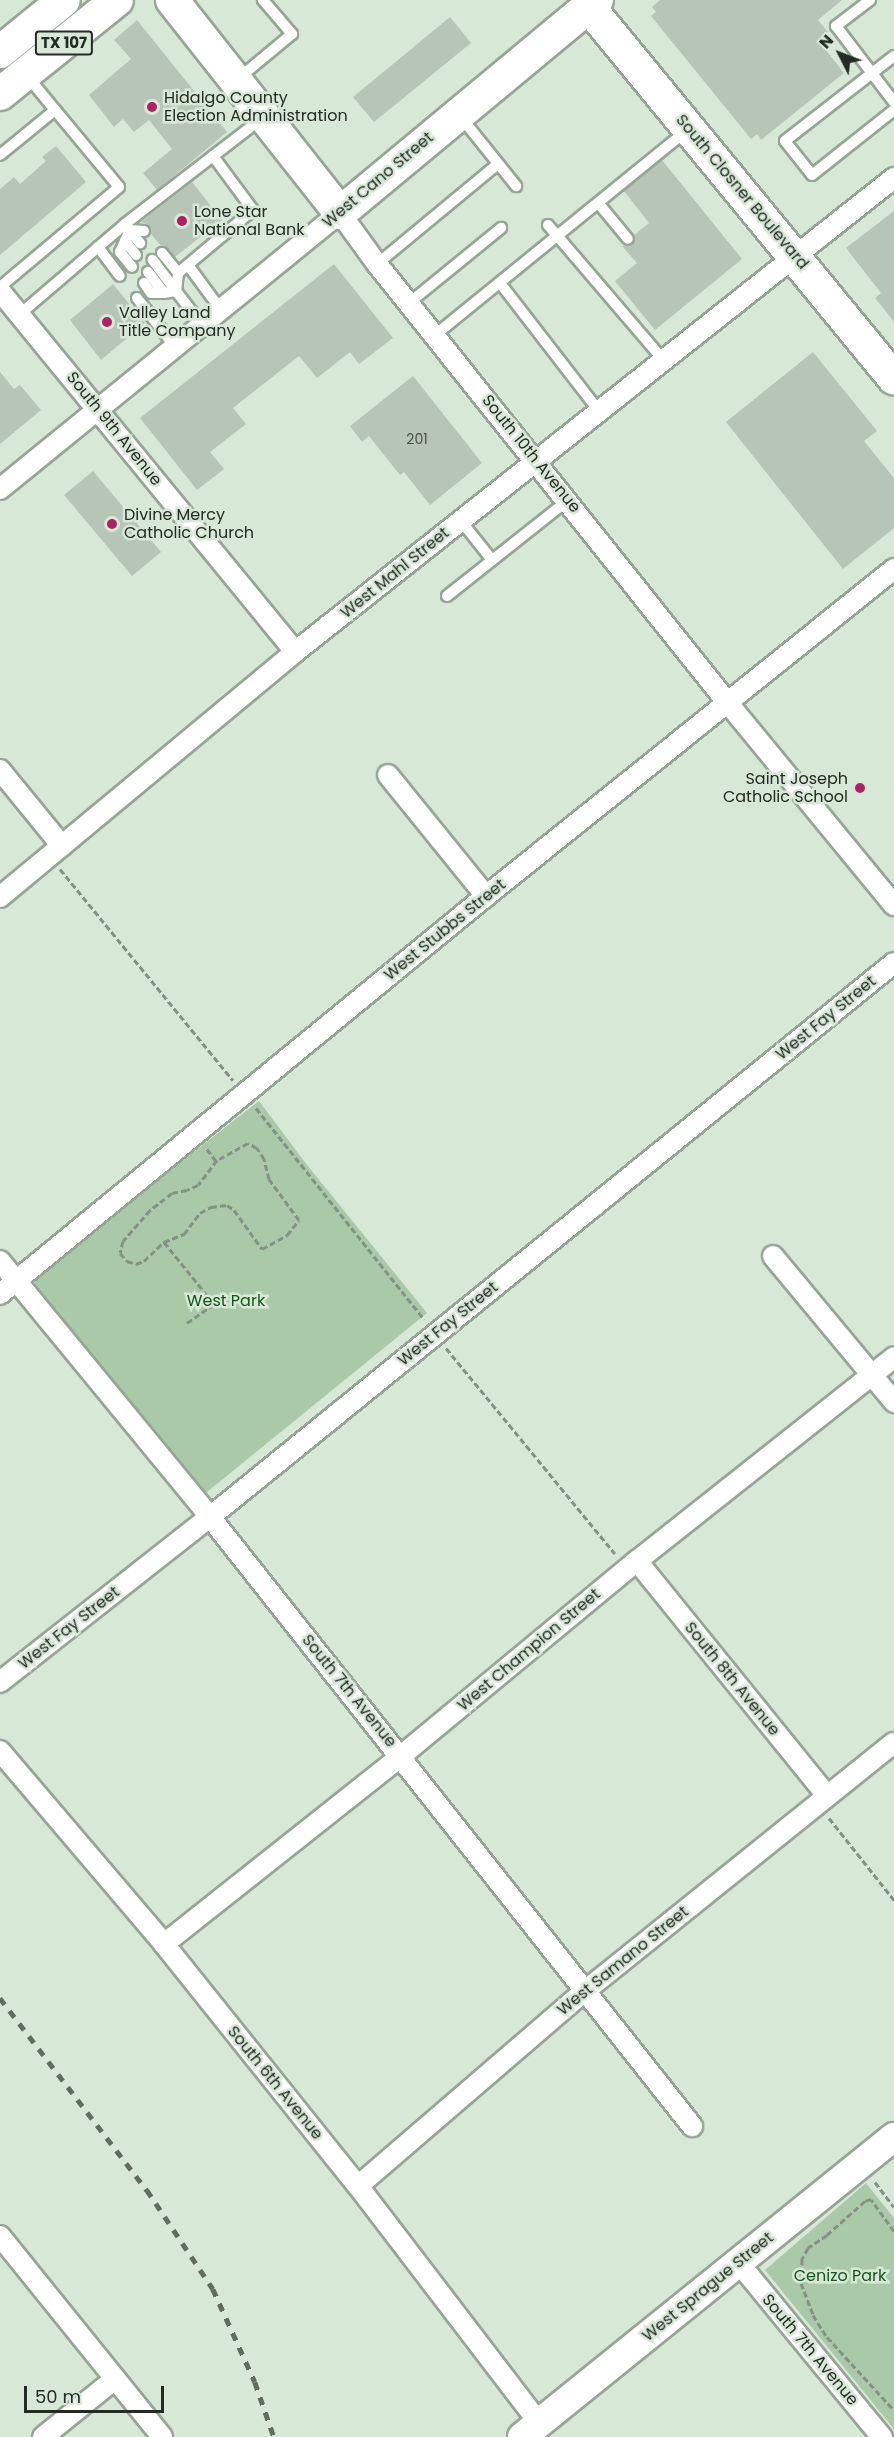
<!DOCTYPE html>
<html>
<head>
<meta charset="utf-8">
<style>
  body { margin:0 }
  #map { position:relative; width:894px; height:2437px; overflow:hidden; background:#d8e8d7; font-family:Poppins,sans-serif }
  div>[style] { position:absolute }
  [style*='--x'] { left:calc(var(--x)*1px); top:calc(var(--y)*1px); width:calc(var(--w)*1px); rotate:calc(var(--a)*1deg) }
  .green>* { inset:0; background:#a9c9a8 }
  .building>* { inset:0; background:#b6c5b5 }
  .path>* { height:3px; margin-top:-1.5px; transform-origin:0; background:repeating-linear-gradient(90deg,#869185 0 6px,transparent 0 9px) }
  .roads { filter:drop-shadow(2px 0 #97a596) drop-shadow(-2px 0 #97a596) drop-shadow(0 2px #97a596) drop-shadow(0 -2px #97a596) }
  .lane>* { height:10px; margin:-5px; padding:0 5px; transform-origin:5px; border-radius:5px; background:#fff }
  .street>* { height:20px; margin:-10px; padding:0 10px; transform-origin:10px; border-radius:10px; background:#fff }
  .secondary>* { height:28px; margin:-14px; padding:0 14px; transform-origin:14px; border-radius:14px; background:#fff }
  .primary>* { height:32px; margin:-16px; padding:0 16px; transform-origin:16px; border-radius:16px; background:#fff }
  .rail>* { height:4.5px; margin-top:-2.25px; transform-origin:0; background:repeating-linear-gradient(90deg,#626b62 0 8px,transparent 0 16px) }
  .dots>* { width:16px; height:16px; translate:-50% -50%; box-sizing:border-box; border:3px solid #d8e8d7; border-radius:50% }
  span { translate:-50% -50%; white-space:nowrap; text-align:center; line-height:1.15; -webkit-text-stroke:5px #d8e8d7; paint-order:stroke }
  .number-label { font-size:14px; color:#485148 }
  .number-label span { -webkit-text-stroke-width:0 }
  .shield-label span { padding:2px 4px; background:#d8e8d7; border:2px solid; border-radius:4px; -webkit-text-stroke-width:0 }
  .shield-label { font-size:15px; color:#242a24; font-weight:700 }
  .poi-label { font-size:16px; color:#242a24 }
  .left { translate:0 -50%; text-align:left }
  .right { translate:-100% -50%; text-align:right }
  .street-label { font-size:16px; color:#242a24 }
  .park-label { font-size:16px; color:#15561a }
  .north { position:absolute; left:810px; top:24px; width:60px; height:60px; -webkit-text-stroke:4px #d8e8d7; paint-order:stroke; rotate:312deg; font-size:16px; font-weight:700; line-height:24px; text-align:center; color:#242a24 }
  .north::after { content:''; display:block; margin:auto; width:21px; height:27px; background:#242a24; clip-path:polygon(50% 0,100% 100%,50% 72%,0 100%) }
  .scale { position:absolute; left:24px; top:2386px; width:140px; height:27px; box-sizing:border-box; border:3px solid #242a24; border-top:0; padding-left:8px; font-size:18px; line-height:21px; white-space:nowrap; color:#242a24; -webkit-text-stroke:4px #d8e8d7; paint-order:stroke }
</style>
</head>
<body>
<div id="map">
  <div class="green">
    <div style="clip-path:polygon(259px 1101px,307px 1165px,427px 1313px,207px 1492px,204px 1492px,38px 1294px,34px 1280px,38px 1274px)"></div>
    <div style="clip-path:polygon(866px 2183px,894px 2218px,894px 2429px,765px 2270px)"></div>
  </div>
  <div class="building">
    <div style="clip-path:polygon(660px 0,842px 0,818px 20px,828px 32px,818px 40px,844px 73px,761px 140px,757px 134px,751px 139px,651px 16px,656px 12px,652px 7px)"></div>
    <div style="clip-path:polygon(450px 17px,471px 43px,374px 122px,353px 97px)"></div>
    <div style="clip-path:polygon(137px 20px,227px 132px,157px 190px,143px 173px,172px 149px,149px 120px,134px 132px,123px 119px,114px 127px,89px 95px,131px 59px,114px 40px)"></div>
    <div style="clip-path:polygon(56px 146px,86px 182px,0 255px,0 189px,14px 177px,20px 184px,46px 161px,42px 157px)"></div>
    <div style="clip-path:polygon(662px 160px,742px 259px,655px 330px,615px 281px,637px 263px,622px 246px,632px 245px,634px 235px,649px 223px,624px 191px)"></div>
    <div style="clip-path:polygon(192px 182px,222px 220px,175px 257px,167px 248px,161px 246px,151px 234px,149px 225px,141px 222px)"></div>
    <div style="clip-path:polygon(894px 211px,894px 322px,875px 298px,881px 293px,846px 248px)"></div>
    <div style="clip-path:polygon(334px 264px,393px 338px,359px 364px,350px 352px,317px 378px,299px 356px,233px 408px,246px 424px,210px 452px,224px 469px,197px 490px,140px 418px)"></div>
    <div style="clip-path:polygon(113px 284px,145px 323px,101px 360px,70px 320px)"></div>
    <div style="clip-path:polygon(813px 352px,877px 431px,864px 441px,894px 478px,894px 528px,843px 569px,726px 422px)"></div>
    <div style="clip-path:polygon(0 372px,14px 389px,20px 385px,41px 410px,0 444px)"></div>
    <div style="clip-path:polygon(413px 376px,482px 463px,430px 505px,404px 472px,400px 475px,369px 436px,362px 442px,350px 426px)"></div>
    <div style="clip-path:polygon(93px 471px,161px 552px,132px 576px,64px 495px)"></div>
  </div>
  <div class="path">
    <div style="--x:60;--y:869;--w:273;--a:50.7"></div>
    <div style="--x:256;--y:1108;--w:270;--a:51.5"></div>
    <div style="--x:207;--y:1149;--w:15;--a:53"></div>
    <div style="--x:164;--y:1242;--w:22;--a:-22"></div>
    <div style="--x:184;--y:1234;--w:26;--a:-53"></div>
    <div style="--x:200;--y:1213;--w:13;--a:-29"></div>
    <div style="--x:211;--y:1207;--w:16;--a:-7"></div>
    <div style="--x:227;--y:1205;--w:9;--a:36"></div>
    <div style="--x:234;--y:1210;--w:48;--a:54.3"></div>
    <div style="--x:262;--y:1249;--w:29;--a:-29"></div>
    <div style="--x:287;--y:1235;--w:19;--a:-51"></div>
    <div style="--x:299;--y:1220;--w:51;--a:-126.2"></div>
    <div style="--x:269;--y:1179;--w:21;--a:-104"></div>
    <div style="--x:264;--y:1159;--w:13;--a:-122"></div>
    <div style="--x:257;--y:1148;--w:10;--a:-151"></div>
    <div style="--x:248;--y:1143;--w:35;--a:151"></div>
    <div style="--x:217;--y:1160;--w:31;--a:127"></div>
    <div style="--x:198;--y:1185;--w:12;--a:156"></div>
    <div style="--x:187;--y:1190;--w:15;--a:169"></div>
    <div style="--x:172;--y:1193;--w:28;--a:142"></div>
    <div style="--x:150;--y:1210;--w:41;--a:131.1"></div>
    <div style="--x:123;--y:1241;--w:12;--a:104"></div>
    <div style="--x:120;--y:1253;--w:11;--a:49"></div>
    <div style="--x:127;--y:1261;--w:9;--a:18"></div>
    <div style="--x:136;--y:1264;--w:9;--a:-21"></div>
    <div style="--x:144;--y:1261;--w:28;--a:-44"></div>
    <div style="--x:164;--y:1242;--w:80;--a:51.1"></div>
    <div style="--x:214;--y:1304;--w:33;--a:145"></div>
    <div style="--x:446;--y:1348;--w:266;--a:50.6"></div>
    <div style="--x:829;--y:1818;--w:105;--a:51.6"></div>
    <div style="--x:875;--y:2182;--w:31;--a:53"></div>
    <div style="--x:894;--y:2231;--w:39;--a:-126"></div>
    <div style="--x:871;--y:2199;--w:6;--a:162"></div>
    <div style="--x:865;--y:2201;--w:51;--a:138.2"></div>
    <div style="--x:827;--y:2235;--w:23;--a:146"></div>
    <div style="--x:808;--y:2248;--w:13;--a:119"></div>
    <div style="--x:802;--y:2259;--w:24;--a:92"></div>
    <div style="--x:801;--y:2283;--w:34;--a:69"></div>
    <div style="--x:813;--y:2315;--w:26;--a:58"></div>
    <div style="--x:827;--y:2337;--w:99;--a:47.5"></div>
  </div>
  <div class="roads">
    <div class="lane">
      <div style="--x:870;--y:0;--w:43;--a:142.6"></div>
      <div style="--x:836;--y:26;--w:96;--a:52.7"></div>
      <div style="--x:894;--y:56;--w:138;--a:142.1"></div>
      <div style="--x:785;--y:141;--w:43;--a:51.5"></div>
      <div style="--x:812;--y:175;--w:105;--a:-38.4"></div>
      <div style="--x:239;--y:78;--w:69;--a:-39.7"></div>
      <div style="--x:292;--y:34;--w:45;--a:-130.5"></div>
      <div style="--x:460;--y:116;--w:90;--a:51.3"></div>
      <div style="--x:0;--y:155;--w:71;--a:-39.3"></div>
      <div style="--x:55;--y:110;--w:43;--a:-129.3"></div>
      <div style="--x:599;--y:204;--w:45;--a:50.4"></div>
      <div style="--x:548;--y:225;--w:179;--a:49.5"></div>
      <div style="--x:127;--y:227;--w:21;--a:51"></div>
      <div style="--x:125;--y:241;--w:12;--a:114"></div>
      <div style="--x:120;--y:252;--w:19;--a:51"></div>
      <div style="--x:98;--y:247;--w:36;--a:53"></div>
      <div style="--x:162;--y:253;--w:26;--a:51"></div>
      <div style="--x:178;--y:273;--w:18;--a:96"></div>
      <div style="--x:176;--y:291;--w:43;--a:52.6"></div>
      <div style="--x:136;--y:255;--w:18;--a:-128"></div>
      <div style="--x:125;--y:241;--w:12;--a:-66"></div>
      <div style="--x:130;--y:230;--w:14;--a:4"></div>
      <div style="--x:377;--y:264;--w:157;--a:-39.6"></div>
      <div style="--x:188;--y:265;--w:56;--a:53.7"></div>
      <div style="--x:148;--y:272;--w:26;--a:53"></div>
      <div style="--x:164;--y:293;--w:12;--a:-9"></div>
      <div style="--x:176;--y:291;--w:39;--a:-127"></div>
      <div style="--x:178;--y:273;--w:98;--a:-40"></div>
      <div style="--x:253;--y:210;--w:67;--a:-126.5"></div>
      <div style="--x:213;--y:156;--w:61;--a:-37.6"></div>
      <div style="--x:144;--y:283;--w:12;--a:55"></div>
      <div style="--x:151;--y:293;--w:13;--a:0"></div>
      <div style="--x:500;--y:283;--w:162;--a:52.3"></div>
      <div style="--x:0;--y:287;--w:155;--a:-40"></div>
      <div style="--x:119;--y:187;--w:100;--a:-129.7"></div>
      <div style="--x:137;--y:298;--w:62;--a:52.2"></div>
      <div style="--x:409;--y:303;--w:119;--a:-39.2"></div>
      <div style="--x:20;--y:314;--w:138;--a:-40.6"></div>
      <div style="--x:125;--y:224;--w:111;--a:-37.7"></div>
      <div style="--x:435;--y:335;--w:325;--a:-39.1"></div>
      <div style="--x:461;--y:521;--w:50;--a:51.5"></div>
      <div style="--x:447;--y:596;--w:154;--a:-38.4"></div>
    </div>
    <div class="street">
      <div style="--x:0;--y:291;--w:466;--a:50.7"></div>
      <div style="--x:0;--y:489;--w:438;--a:-39.1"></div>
      <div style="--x:340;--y:213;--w:63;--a:54"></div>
      <div style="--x:377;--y:264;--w:561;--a:51.37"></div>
      <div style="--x:727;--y:702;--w:263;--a:50.6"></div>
      <div style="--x:0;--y:770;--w:98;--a:50.8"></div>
      <div style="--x:388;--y:775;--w:156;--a:51"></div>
      <div style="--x:0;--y:897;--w:383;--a:-39.7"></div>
      <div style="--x:295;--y:652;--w:764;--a:-38.36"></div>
      <div style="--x:773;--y:1256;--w:190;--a:50.3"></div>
      <div style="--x:0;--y:1261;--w:331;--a:50.6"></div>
      <div style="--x:210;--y:1517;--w:777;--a:51.64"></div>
      <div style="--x:0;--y:1294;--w:628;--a:-39.32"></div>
      <div style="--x:486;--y:896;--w:523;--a:-38.71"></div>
      <div style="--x:637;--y:1561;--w:302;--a:51"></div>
      <div style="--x:0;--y:1682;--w:267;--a:-38.2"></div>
      <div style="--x:210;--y:1517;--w:880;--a:-39.01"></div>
      <div style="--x:0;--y:1751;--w:253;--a:49.6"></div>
      <div style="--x:164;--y:1944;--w:310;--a:51.3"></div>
      <div style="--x:358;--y:2186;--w:298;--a:52.6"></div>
      <div style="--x:164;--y:1944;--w:303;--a:-38.4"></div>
      <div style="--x:401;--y:1756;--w:306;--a:-39.6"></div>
      <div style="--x:637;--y:1561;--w:328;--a:-38.4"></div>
      <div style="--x:358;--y:2186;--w:299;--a:-40.7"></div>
      <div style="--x:585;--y:1991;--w:396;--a:-38.8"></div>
      <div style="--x:0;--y:2236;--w:258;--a:51.1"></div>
      <div style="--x:738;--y:2262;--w:227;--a:50.6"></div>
      <div style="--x:43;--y:2437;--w:92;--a:-38.9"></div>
    </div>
    <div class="secondary">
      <div style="--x:522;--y:2437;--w:478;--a:-38.9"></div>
    </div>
    <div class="primary">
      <div style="--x:172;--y:0;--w:271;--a:51.7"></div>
      <div style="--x:340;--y:213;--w:334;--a:-39.7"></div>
      <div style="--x:588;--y:6;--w:482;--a:50.6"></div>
      <div style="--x:0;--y:52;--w:82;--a:-39.1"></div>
      <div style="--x:0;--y:94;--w:150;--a:-38.8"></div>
    </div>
  </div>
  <div class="rail">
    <div style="--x:0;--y:1998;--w:242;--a:52.6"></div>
    <div style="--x:147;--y:2190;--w:119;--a:56.3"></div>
    <div style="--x:213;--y:2289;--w:102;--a:65.7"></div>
    <div style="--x:255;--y:2382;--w:58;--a:70.9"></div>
  </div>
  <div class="dots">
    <div style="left:152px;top:107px;background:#ac2264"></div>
    <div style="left:182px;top:221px;background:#ac2264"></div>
    <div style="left:107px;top:322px;background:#ac2264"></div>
    <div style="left:112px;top:524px;background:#ac2264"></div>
    <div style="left:860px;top:788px;background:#ac2264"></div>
  </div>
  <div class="number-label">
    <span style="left:417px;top:439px">201</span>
  </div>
  <div class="shield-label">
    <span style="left:64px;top:43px">TX 107</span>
  </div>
  <div class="poi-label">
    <span class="left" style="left:164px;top:107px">Hidalgo County<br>Election Administration</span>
    <span class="left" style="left:194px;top:221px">Lone Star<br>National Bank</span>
    <span class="left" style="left:119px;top:322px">Valley Land<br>Title Company</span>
    <span class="left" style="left:124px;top:524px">Divine Mercy<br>Catholic Church</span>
    <span class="right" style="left:848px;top:788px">Saint Joseph<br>Catholic School</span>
  </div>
  <div class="street-label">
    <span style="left:378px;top:180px;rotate:-40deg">West Cano Street</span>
    <span style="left:742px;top:192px;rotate:50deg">South Closner Boulevard</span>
    <span style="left:114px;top:429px;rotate:51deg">South 9th Avenue</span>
    <span style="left:531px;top:454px;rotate:51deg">South 10th Avenue</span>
    <span style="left:395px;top:573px;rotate:-39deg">West Mahl Street</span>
    <span style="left:445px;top:930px;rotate:-39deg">West Stubbs Street</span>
    <span style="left:826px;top:1018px;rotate:-39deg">West Fay Street</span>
    <span style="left:448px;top:1324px;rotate:-39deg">West Fay Street</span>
    <span style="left:69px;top:1628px;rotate:-38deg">West Fay Street</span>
    <span style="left:529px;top:1650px;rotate:-40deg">West Champion Street</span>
    <span style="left:732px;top:1679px;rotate:51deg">South 8th Avenue</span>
    <span style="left:349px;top:1691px;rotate:51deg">South 7th Avenue</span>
    <span style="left:623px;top:1961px;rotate:-39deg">West Samano Street</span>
    <span style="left:275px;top:2083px;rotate:51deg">South 6th Avenue</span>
    <span style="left:708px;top:2287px;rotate:-39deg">West Sprague Street</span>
    <span style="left:810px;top:2350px;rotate:50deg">South 7th Avenue</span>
  </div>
  <div class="park-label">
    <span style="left:226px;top:1301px">West Park</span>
    <span style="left:840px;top:2276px">Cenizo Park</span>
  </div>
  <div class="north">N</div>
  <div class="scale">50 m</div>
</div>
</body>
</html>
